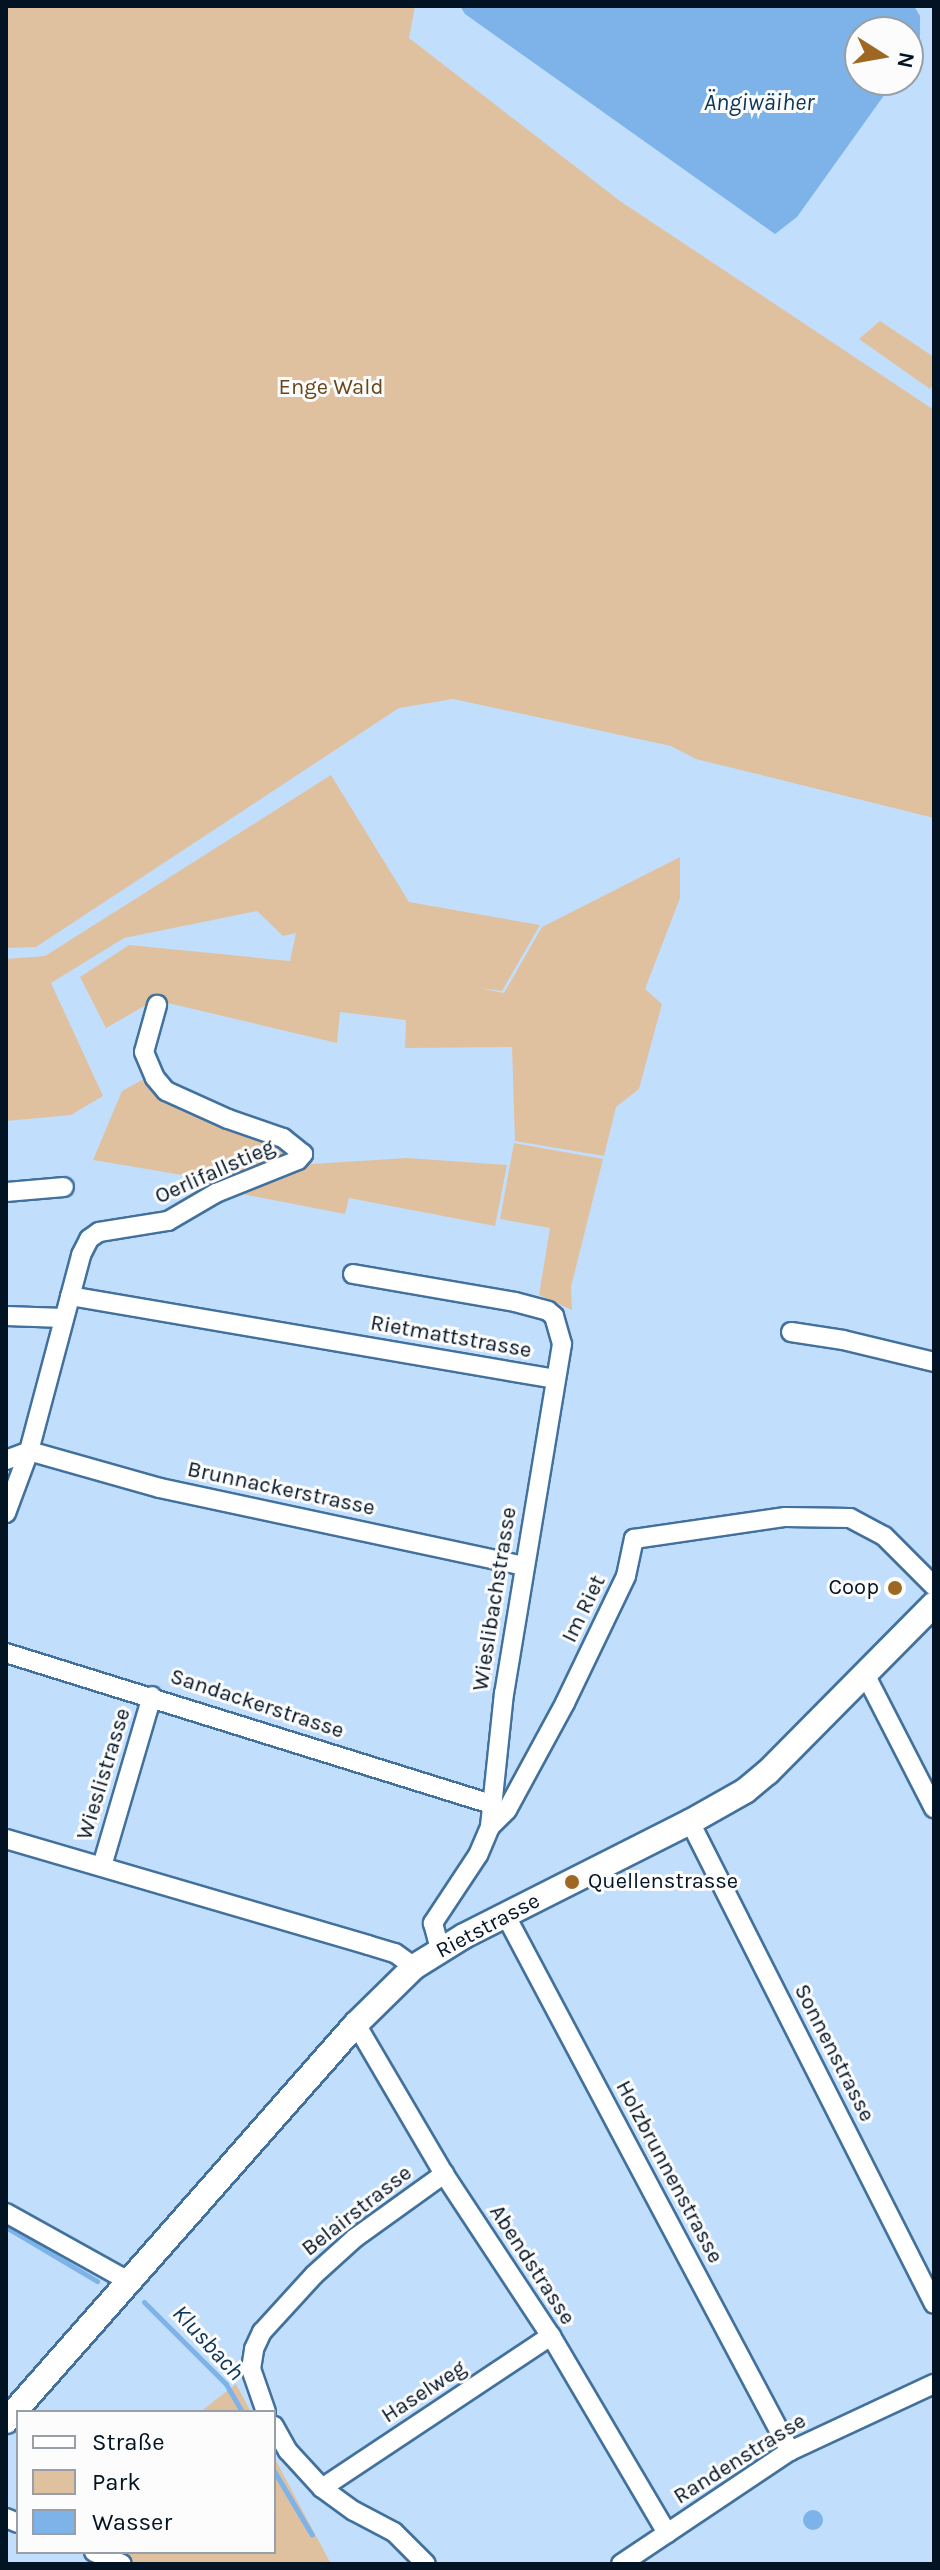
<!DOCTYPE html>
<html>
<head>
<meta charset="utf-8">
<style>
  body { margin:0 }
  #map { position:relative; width:940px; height:2570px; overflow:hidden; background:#c1dffc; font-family:Karla,sans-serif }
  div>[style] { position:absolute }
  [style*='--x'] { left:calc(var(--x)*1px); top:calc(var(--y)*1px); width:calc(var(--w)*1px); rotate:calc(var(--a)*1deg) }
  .green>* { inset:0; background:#e0c19f }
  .water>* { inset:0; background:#7db3e8 }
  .round { border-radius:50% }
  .stream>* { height:5px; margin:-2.5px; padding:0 2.5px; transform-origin:2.5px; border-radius:2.5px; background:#7db3e8 }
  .roads { filter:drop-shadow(2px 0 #42719d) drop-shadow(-2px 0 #42719d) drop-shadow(0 2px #42719d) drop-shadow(0 -2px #42719d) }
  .street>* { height:18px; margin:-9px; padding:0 9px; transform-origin:9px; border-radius:9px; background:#fff }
  .secondary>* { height:24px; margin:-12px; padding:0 12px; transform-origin:12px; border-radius:12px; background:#fff }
  .dots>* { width:22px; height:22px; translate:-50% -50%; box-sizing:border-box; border:4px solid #fcfcfc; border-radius:50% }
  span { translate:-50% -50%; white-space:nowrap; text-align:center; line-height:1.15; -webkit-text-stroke:6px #fcfcfc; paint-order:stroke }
  .park-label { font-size:22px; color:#69461a }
  .street-label { font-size:22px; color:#021324 }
  .poi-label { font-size:22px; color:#021324 }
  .right { translate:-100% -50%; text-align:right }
  .left { translate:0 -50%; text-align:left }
  .water-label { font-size:24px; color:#0e3658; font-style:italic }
  .frame { position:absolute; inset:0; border:8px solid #021324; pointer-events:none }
  .legend { position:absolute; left:16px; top:2410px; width:260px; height:144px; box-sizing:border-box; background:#fcfcfc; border:2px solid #989fa6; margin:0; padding:10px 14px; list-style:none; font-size:24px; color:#021324 }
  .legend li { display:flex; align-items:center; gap:16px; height:40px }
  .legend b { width:40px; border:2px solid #989fa6 }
  .north { position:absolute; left:844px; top:16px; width:80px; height:80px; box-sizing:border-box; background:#fcfcfc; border:2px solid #989fa6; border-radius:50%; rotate:101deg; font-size:22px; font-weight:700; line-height:32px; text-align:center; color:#021324 }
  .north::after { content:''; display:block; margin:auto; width:28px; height:36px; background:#9e6822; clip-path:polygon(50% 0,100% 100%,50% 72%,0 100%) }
</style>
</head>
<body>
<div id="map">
  <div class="green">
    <div style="clip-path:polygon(6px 6px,415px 6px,409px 38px,620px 201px,934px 410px,934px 818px,696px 759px,671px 746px,453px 699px,399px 708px,36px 947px,6px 948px)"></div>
    <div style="clip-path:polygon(880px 321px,934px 357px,934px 384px,930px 389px,859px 339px)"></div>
    <div style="clip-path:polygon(331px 775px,409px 902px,540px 925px,502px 991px,479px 988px,504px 993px,542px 927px,680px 857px,680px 898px,645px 989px,662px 1004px,639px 1089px,616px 1107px,604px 1156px,515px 1141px,512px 1047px,405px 1048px,406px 1020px,340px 1012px,337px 1043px,155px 1000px,106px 1028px,80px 977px,129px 945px,290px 961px,296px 933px,283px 936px,257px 911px,124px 938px,51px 983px,103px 1096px,71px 1115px,6px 1121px,6px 959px,45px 956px)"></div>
    <div style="clip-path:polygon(151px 1075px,281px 1141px,312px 1164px,407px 1158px,507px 1165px,495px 1226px,349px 1198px,345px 1214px,216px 1189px,200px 1178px,93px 1160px,122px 1091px)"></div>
    <div style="clip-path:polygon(514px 1143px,603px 1159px,571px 1287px,572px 1310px,539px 1295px,550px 1228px,500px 1219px)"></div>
    <div style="clip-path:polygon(236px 2384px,251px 2412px,200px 2412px)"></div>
    <div style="clip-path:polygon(274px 2457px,331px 2564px,129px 2564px,105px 2552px,274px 2552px)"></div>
  </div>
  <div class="water">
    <div style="clip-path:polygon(460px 6px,914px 6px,920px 16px,920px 45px,908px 62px,908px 32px,860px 32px,860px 80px,895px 80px,797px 217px,775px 234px,465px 14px)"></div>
    <div class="round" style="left:803px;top:2510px;width:20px;height:20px"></div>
  </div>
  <div class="stream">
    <div style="--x:6;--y:2227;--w:106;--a:30.7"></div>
    <div style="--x:144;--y:2302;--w:116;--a:45"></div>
    <div style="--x:226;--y:2384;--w:32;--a:60"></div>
    <div style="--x:274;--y:2471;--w:74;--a:59.3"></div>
  </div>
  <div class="roads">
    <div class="street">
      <div style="--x:6;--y:1192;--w:58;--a:-4.9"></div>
      <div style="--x:353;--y:1274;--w:164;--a:9.8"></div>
      <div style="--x:515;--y:1302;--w:34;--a:15"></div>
      <div style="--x:548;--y:1311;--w:8;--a:40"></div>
      <div style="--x:554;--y:1316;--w:29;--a:74"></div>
      <div style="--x:562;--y:1344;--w:354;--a:99.4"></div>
      <div style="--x:504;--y:1693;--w:135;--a:96"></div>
      <div style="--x:490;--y:1827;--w:30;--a:113"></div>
      <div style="--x:478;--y:1855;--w:82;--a:123.5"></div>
      <div style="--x:433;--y:1923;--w:27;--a:75"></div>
      <div style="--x:70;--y:1296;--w:492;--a:9.7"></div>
      <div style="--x:6;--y:1316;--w:58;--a:2"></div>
      <div style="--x:791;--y:1332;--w:53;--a:8.7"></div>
      <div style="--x:843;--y:1340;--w:94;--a:13.6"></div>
      <div style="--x:6;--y:1460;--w:25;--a:-21"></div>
      <div style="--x:29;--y:1451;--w:136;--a:15.8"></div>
      <div style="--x:160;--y:1488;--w:373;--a:12.1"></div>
      <div style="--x:6;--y:1513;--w:66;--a:-69.6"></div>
      <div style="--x:29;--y:1451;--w:203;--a:-75.1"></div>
      <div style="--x:81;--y:1255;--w:18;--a:-63"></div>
      <div style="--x:89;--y:1239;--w:12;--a:-35"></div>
      <div style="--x:99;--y:1232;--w:70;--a:-9.1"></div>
      <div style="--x:168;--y:1221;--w:56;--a:-30.3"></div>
      <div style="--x:216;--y:1193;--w:88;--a:-21.9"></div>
      <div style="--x:298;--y:1160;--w:8;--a:-50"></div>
      <div style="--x:303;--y:1154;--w:26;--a:-141"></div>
      <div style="--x:283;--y:1138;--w:58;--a:-160.9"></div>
      <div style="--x:228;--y:1119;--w:68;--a:-155.7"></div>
      <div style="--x:166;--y:1091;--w:17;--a:-130"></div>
      <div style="--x:155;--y:1078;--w:28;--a:-113"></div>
      <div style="--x:144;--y:1052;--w:49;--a:-74.5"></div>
      <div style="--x:6;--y:1653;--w:508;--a:17.29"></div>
      <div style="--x:865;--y:1674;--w:151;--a:62.8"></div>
      <div style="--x:690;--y:1822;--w:540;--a:63.15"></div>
      <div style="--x:490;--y:1827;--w:24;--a:-45"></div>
      <div style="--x:507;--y:1810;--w:122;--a:-61.5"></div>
      <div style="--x:565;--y:1703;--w:141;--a:-64.3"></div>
      <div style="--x:626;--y:1576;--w:38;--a:-78"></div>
      <div style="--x:634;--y:1539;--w:153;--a:-8.3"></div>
      <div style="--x:785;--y:1517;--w:65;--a:0.9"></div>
      <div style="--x:850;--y:1518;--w:38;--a:28"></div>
      <div style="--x:884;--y:1536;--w:71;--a:45"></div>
      <div style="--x:6;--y:1839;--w:377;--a:16.3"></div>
      <div style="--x:368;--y:1945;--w:28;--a:17"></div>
      <div style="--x:395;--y:1953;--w:24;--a:36"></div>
      <div style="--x:102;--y:1866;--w:177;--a:-73.6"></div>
      <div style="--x:506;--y:1916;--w:606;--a:62.04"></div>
      <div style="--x:356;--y:2024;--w:174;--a:59.6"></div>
      <div style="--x:444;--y:2174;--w:194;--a:56.6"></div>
      <div style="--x:551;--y:2336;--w:229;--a:59.5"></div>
      <div style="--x:6;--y:2213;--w:140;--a:29.1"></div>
      <div style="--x:266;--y:2412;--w:46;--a:-109.2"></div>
      <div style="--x:251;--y:2369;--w:20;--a:-81"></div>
      <div style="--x:254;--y:2349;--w:19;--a:-65"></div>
      <div style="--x:262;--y:2332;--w:77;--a:-47.6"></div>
      <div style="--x:314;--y:2275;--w:55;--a:-42.1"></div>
      <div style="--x:355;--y:2238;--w:110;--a:-35.7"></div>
      <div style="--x:274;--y:2426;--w:29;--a:61"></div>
      <div style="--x:288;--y:2451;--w:50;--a:47.4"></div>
      <div style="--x:322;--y:2488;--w:39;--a:36"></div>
      <div style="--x:354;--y:2511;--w:45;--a:27.7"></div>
      <div style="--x:394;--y:2532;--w:45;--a:45"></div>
      <div style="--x:322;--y:2488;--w:275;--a:-33.6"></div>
      <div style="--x:6;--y:2518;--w:13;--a:23"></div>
      <div style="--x:94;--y:2552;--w:30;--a:23"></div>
      <div style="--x:621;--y:2564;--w:203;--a:-33.8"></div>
      <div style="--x:790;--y:2451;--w:159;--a:-25"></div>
    </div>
    <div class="secondary">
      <div style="--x:6;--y:2421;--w:529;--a:-48.6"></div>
      <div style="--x:356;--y:2024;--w:81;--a:-44.5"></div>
      <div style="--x:414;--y:1967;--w:59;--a:-31.8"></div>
      <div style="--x:464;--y:1936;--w:253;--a:-26.8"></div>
      <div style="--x:690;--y:1822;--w:63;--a:-29.4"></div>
      <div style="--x:745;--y:1791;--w:30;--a:-40"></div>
      <div style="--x:768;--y:1772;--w:236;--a:-45.3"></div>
    </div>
  </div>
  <div class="dots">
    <div style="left:895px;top:1588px;background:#9e6822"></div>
    <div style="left:572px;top:1882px;background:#9e6822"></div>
  </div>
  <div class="park-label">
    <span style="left:331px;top:388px">Enge Wald</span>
  </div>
  <div class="street-label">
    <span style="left:215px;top:1172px;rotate:-24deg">Oerlifallstieg</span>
    <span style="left:451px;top:1337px;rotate:10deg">Rietmattstrasse</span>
    <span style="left:281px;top:1489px;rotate:12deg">Brunnackerstrasse</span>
    <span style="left:495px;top:1599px;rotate:-81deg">Wieslibachstrasse</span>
    <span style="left:584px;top:1609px;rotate:-64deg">Im Riet</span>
    <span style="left:257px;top:1704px;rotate:18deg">Sandackerstrasse</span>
    <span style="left:104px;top:1774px;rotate:-73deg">Wieslistrasse</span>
    <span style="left:488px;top:1926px;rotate:-28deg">Rietstrasse</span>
    <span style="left:834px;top:2053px;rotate:63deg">Sonnenstrasse</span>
    <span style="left:669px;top:2172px;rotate:62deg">Holzbrunnenstrasse</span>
    <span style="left:357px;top:2211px;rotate:-38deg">Belairstrasse</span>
    <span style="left:532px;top:2265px;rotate:57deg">Abendstrasse</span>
    <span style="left:424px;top:2392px;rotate:-33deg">Haselweg</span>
    <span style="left:740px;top:2459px;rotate:-32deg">Randenstrasse</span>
  </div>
  <div class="poi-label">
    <span class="right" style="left:879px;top:1588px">Coop</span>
    <span class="left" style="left:588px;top:1882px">Quellenstrasse</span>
  </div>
  <div class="water-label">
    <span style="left:759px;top:103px">Ängiwäiher</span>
    <span style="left:208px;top:2343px;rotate:47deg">Klusbach</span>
  </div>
  <div class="frame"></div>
  <ul class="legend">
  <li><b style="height:10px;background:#fff"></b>Straße</li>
  <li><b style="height:22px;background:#e0c19f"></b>Park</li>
  <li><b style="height:22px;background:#7db3e8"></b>Wasser</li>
  </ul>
  <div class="north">N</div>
</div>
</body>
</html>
